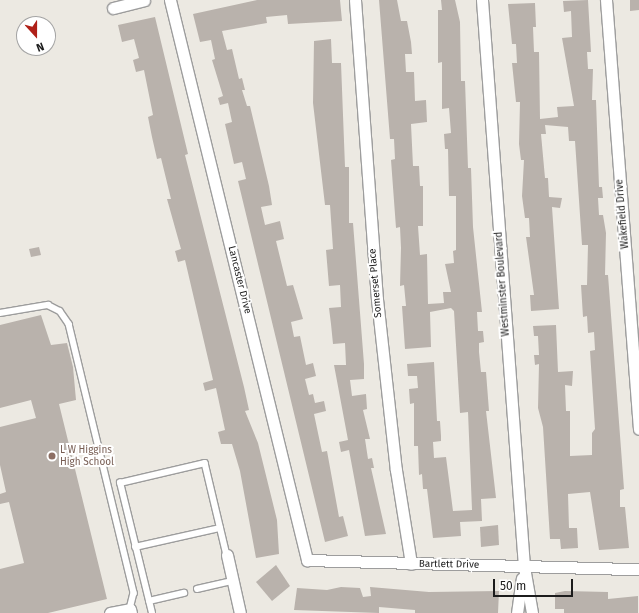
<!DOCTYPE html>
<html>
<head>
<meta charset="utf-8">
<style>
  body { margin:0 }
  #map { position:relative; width:639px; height:613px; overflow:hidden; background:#ece9e2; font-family:"Fira Sans",sans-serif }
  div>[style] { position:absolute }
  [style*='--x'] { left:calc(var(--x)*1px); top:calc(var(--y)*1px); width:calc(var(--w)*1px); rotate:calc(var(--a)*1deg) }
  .building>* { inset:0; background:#b9b2ac }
  .roads { filter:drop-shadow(1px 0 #9d9d9d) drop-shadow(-1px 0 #9d9d9d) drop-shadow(0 1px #9d9d9d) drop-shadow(0 -1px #9d9d9d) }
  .lane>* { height:5.5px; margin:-2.75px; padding:0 2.75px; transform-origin:2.75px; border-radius:2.75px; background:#fff }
  .street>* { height:11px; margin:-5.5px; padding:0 5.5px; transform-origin:5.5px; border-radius:5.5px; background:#fff }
  .dots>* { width:11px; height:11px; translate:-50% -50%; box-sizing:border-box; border:2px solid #fff; border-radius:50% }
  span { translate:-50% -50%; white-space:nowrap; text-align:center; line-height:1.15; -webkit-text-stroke:4px #fff; paint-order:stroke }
  .street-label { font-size:10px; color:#1c1c1c }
  .education-label { font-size:10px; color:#785e54 }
  .left { translate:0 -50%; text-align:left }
  .north { position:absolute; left:16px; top:16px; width:40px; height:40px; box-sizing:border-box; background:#fff; border:1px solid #a4a4a4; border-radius:50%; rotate:159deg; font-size:11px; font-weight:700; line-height:16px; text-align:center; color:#1c1c1c }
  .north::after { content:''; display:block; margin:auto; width:14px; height:18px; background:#b02018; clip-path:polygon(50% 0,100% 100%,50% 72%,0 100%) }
  .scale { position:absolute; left:493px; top:579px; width:80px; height:18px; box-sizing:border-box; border:2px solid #1c1c1c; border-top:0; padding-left:5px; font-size:12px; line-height:14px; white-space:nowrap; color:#1c1c1c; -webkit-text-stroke:3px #fff; paint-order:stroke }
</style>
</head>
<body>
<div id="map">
  <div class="building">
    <div style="clip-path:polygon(257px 0,340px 0,342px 21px,288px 24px,287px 15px,266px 17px,267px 23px,222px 31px,227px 50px,232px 49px,239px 79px,242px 78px,245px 90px,242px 90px,247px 106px,250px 106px,269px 186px,272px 205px,261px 207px,265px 225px,280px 221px,284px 239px,276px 241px,287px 286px,293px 285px,303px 319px,291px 322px,294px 337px,300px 336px,306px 365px,313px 363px,316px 376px,305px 379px,309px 395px,313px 394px,315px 403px,324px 401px,326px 411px,314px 414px,322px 452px,327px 451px,339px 517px,343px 516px,348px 536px,325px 542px,238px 181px,246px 179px,242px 162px,234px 164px,225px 124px,232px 122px,228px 103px,220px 105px,218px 98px,223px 96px,212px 60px,215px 59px,211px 40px,200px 42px,193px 14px)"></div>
    <div style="clip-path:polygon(379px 0,397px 0,401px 21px,407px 21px,411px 42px,412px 54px,405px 54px,406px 72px,414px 72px,415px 101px,426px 100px,427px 122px,411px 124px,413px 166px,419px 166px,420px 186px,423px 186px,423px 226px,418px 226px,420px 255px,427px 254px,428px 304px,444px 303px,443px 292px,451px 292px,445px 264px,454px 263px,453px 251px,456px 250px,456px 196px,449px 196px,448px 149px,445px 149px,444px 134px,451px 133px,449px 108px,442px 109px,442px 62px,438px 63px,438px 10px,442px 10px,441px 0,455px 0,460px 22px,461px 81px,465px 81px,468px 168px,471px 168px,473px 227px,482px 312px,477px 312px,478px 331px,483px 331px,484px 342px,479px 343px,479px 352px,481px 372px,486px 372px,489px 411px,486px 411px,496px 498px,481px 499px,482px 521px,460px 522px,461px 536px,433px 538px,427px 489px,423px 489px,422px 474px,419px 475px,418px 446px,414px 446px,414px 403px,410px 404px,409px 389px,418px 388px,417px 376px,408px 376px,407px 364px,434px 362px,437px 421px,440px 421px,441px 436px,441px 441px,433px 442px,434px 458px,446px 457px,453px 511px,472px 510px,468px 412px,460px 413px,454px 311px,451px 308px,430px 312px,431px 347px,405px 349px,402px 306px,406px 306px,404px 285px,400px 286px,401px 248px,400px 227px,396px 228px,391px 160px,395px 159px,394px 139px,390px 139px)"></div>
    <div style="clip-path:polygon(588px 0,591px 52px,587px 52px,588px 69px,593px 69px,592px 100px,596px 100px,599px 187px,602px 187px,603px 198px,598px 198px,599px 215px,603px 215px,606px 233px,605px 275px,608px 275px,624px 489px,620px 490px,620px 507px,625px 507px,629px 548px,599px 550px,590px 492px,568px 494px,569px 528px,577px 528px,578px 548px,561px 549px,560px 539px,550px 539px,543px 427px,538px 408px,539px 364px,535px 365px,534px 355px,539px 355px,538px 336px,534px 336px,533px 326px,556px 325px,558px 372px,573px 371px,572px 386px,565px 385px,566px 411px,570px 411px,570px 456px,592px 455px,592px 433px,595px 429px,590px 351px,595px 350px,594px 332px,588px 333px,587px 316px,583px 317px,581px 285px,587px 285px,588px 245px,582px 245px,575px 141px,569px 141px,568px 127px,545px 125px,546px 134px,541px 134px,545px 178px,548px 178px,549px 197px,562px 198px,560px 208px,552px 207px,559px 309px,531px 311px,530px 295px,534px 295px,526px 237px,530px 237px,529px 218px,525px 218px,522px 196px,524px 160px,521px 160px,519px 144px,520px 102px,516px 102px,512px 63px,517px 63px,516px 44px,512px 44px,508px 4px,535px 3px,536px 27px,533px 27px,534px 52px,539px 52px,540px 119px,558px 117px,557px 107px,574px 106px,562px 38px,572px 37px,571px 11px,564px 12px,563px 1px)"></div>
    <div style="clip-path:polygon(630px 0,639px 0,639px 10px,630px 11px)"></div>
    <div style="clip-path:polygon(155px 17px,188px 154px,185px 155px,244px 387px,249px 410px,245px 411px,258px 443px,277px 520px,279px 554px,256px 558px,240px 471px,232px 444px,221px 444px,218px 432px,225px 430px,216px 388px,205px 391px,203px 383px,213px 380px,185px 260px,178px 262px,175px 251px,181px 249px,167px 199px,171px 199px,161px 158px,157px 159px,152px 137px,148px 117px,153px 115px,144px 70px,136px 72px,133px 60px,139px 58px,134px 39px,122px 42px,118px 25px)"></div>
    <div style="clip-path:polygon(331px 39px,332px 63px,341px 63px,345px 167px,349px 167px,349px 223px,353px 223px,364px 364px,364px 379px,350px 380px,352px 396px,366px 394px,367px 409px,363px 410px,370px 439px,365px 439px,368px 459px,372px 458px,374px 468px,371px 468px,386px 534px,365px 536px,349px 450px,341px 452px,339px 442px,348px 440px,334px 365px,346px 365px,345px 343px,333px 344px,331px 324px,329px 308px,341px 307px,340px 285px,329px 286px,326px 250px,333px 249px,330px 205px,325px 205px,313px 103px,314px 41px)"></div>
    <div style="clip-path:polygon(39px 247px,41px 255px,31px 257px,29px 249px)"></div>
    <div style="clip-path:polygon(41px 315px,51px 345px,67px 343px,73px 367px,76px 400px,59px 404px,107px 599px,48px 613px,0 613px,0 569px,24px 563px,9px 502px,0 504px,0 494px,6px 492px,0 465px,0 427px,36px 418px,31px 400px,0 408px,0 325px)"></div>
    <div style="clip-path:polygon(498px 525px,499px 545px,481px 547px,480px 527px)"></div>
    <div style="clip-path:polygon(276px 565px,290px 586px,272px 601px,256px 582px)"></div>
    <div style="clip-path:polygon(341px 587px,360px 588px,363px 597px,371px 596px,370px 587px,429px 592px,499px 591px,498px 613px,415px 613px,415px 610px,379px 607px,379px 613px,294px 610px,297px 588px,327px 590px)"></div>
    <div style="clip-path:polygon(565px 591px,608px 592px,608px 599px,638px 596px,638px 613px,564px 613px,564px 609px,555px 609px,555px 593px)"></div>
  </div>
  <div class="roads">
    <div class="lane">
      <div style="--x:0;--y:313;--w:49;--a:-9.5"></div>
      <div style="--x:48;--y:305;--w:13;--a:27"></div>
      <div style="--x:60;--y:311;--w:16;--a:55"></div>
      <div style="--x:69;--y:324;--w:277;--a:76.4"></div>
      <div style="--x:134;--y:593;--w:16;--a:104"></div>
      <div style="--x:135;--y:547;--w:87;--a:-12.6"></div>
      <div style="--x:197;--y:589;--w:37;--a:-13"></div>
      <div style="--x:149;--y:601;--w:36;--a:-13"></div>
      <div style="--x:152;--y:613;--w:134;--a:-103.8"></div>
      <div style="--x:120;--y:483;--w:87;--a:-13.2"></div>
      <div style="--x:205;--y:463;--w:95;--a:76.6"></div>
    </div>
    <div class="street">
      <div style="--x:170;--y:0;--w:577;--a:76.25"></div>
      <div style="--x:307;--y:560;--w:332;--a:1.6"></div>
      <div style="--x:355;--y:0;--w:300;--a:85.8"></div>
      <div style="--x:377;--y:299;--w:172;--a:83.7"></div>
      <div style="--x:396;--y:470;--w:95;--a:80.9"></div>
      <div style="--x:482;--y:0;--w:569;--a:85.76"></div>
      <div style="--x:524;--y:567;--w:47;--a:80.1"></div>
      <div style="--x:606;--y:0;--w:430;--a:85.6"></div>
      <div style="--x:113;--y:8;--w:32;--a:-14"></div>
      <div style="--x:227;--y:555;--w:59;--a:77.4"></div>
      <div style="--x:110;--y:613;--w:20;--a:-11"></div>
      <div style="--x:130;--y:609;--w:4;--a:76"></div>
      <div style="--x:517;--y:613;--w:35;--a:-82"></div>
    </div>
  </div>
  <div class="dots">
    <div style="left:52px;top:456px;background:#8d6e63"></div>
  </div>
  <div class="street-label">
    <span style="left:623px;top:214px;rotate:-95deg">Wakefield Drive</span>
    <span style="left:239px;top:280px;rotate:76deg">Lancaster Drive</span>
    <span style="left:376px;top:283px;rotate:-95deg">Somerset Place</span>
    <span style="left:503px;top:284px;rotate:-94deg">Westminster Boulevard</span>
    <span style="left:449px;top:565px;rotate:1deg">Bartlett Drive</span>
  </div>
  <div class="education-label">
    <span class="left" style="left:60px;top:456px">L W Higgins<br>High School</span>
  </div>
  <div class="north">N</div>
  <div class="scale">50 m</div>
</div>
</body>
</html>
